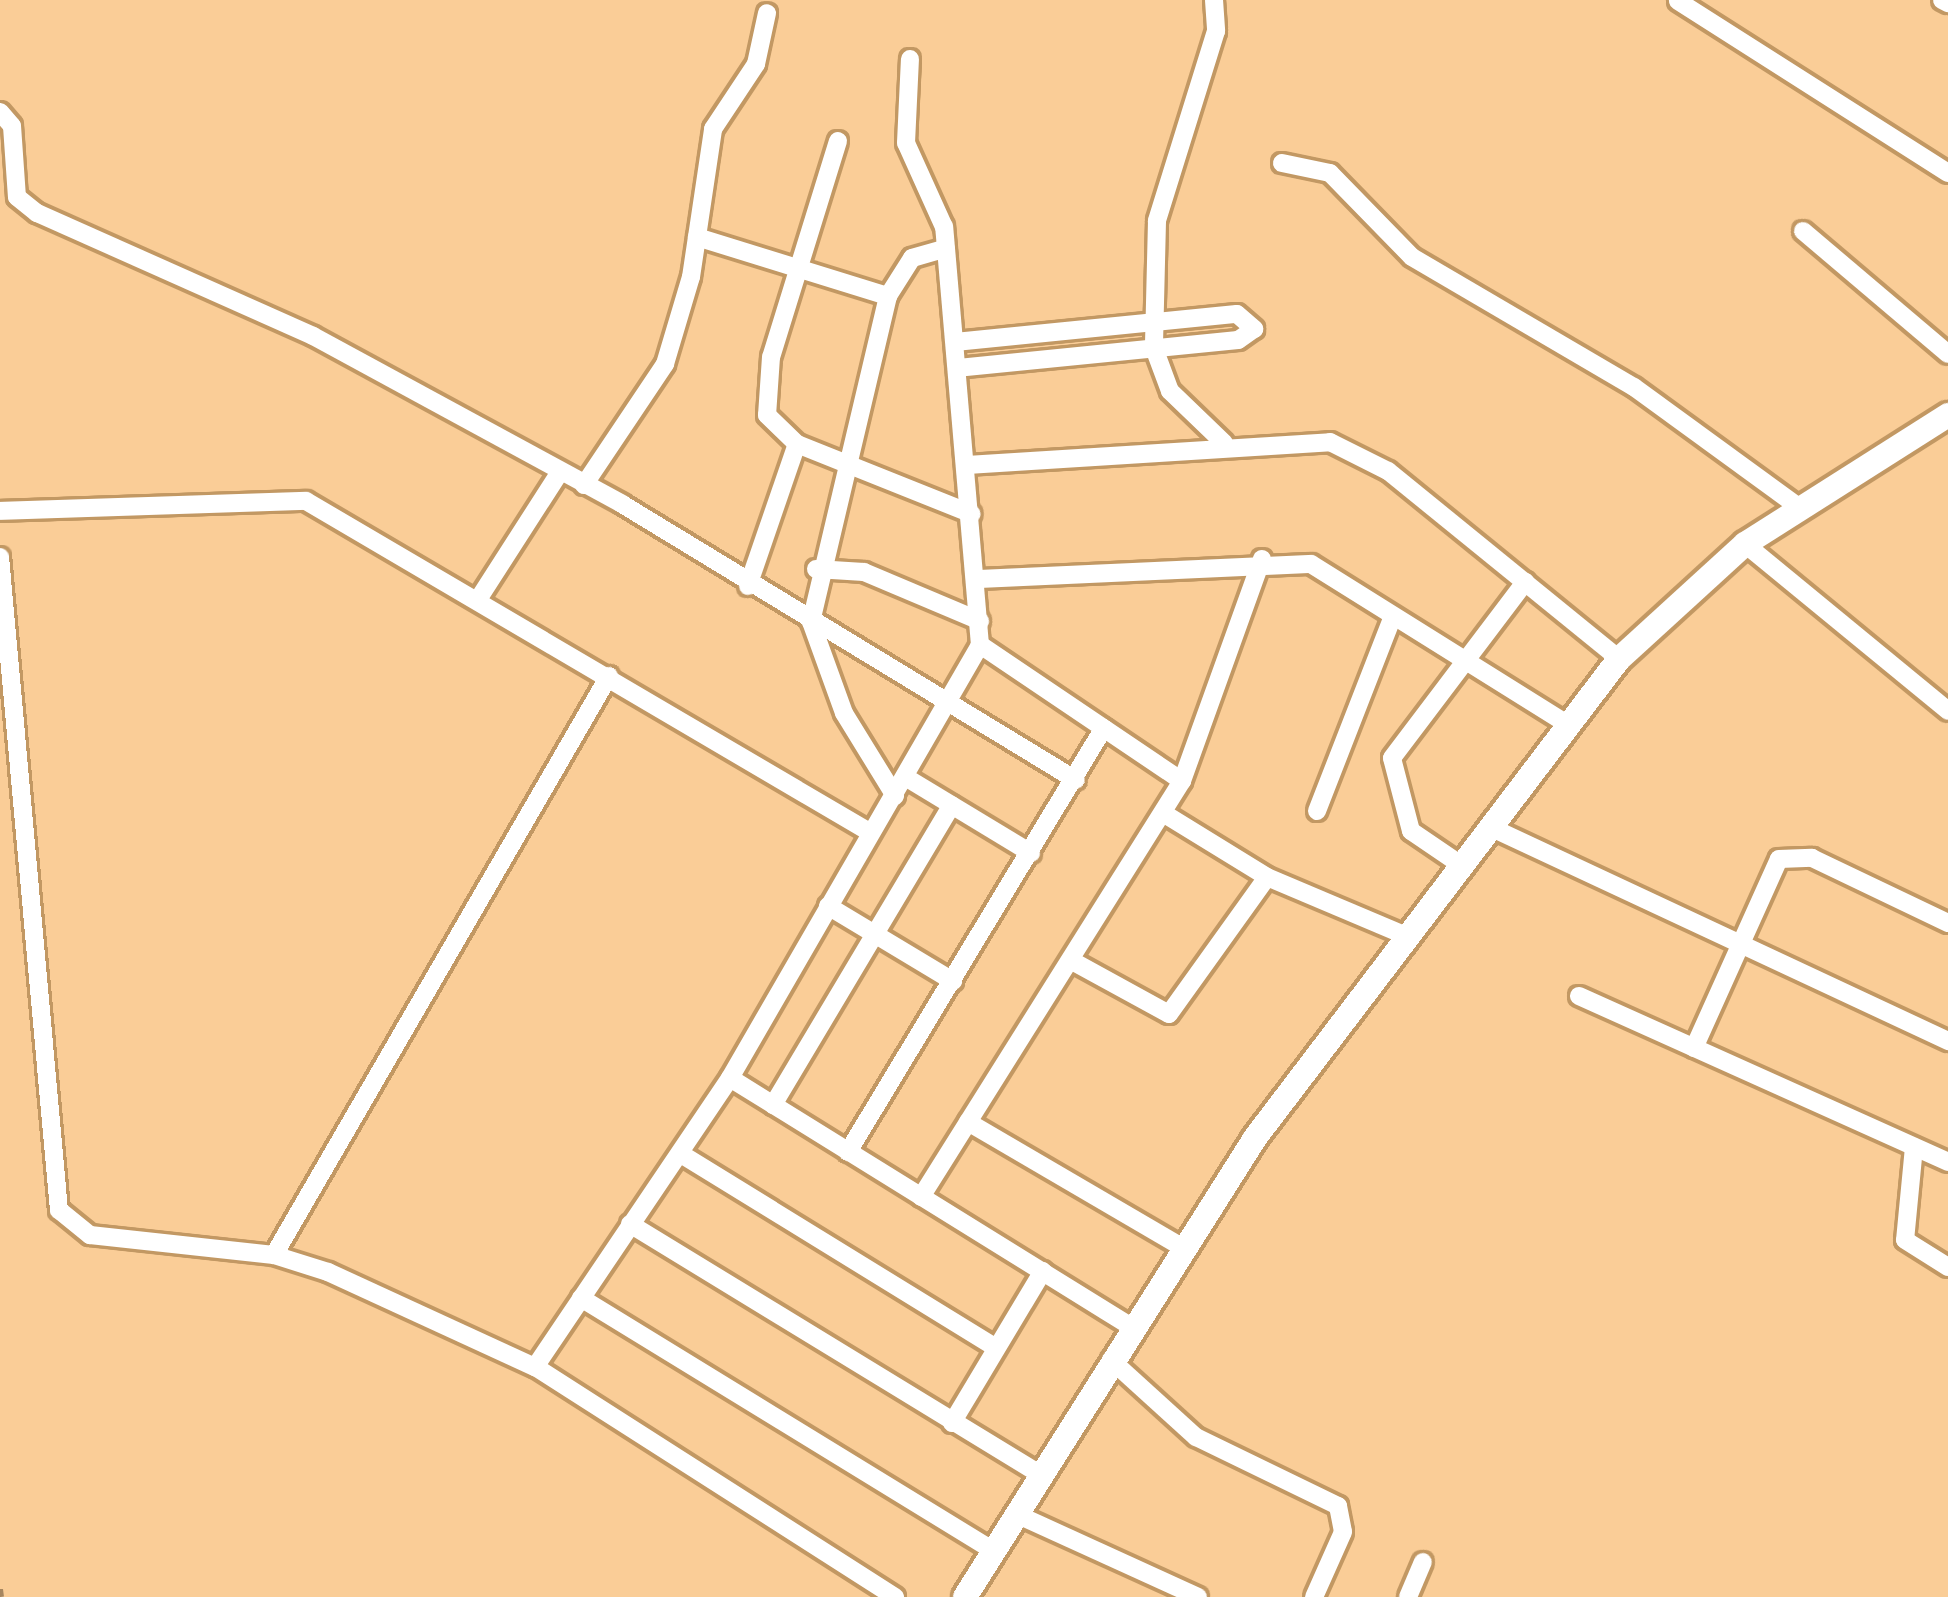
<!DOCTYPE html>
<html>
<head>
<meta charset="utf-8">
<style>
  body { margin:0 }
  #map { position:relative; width:1948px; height:1597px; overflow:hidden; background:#facd97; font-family:"Archivo Narrow",sans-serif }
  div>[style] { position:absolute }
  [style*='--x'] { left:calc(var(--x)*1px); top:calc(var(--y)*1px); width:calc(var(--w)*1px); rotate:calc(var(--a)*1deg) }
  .roads { filter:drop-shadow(3px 0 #c29863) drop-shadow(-3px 0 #c29863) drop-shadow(0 3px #c29863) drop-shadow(0 -3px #c29863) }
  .minor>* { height:18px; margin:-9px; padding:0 9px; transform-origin:9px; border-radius:9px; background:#fff }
  .tertiary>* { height:24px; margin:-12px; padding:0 12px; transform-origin:12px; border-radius:12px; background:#fff }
  .rail>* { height:6px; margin-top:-3px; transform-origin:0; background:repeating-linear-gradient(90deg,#a7865f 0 24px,transparent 0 36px) }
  span { translate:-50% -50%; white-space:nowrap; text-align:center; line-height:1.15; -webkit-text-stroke:9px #facd97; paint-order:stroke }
</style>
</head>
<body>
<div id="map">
  <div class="roads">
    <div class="minor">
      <div style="--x:1214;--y:0;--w:31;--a:86"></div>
      <div style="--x:1216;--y:31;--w:199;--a:107.3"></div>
      <div style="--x:1157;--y:221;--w:127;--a:91.4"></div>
      <div style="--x:1154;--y:348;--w:46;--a:69.6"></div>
      <div style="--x:1170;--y:391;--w:75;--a:43.9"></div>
      <div style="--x:1942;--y:0;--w:7;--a:27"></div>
      <div style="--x:1678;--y:1;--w:320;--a:32.5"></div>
      <div style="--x:0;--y:112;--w:18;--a:49"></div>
      <div style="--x:12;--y:126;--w:71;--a:86"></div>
      <div style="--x:17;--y:197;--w:26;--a:39"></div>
      <div style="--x:37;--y:213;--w:302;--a:24"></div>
      <div style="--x:313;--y:336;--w:352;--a:28.5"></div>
      <div style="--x:622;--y:504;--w:531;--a:31.3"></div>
      <div style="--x:838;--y:141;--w:226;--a:107.2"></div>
      <div style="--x:771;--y:357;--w:58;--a:93.9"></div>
      <div style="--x:767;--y:415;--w:42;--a:44"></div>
      <div style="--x:797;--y:444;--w:188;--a:21.8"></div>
      <div style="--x:1282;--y:163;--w:49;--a:11.8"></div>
      <div style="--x:1330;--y:173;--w:117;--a:45.7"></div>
      <div style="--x:1412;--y:257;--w:257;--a:30.4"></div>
      <div style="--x:1634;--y:387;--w:202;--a:36.1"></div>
      <div style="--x:1803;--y:231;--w:190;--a:40.3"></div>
      <div style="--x:697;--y:237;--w:200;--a:17.2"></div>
      <div style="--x:955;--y:342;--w:283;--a:-5.7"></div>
      <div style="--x:1237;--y:314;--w:23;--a:41"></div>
      <div style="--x:1254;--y:329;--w:19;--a:145"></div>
      <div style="--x:1238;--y:340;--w:281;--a:174.3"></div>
      <div style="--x:967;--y:465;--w:364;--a:-3.6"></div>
      <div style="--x:1330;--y:442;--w:65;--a:26.6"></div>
      <div style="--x:1388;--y:471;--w:298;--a:39.1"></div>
      <div style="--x:584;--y:485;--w:146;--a:-56.2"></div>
      <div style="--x:665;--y:364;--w:91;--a:-73.4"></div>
      <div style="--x:691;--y:277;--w:150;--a:-81.5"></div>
      <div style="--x:713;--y:129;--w:78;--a:-56.5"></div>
      <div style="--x:756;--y:64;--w:52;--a:-77.8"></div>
      <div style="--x:0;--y:511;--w:306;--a:-1.9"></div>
      <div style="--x:306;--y:501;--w:655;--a:30.44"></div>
      <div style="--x:1745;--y:544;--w:263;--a:39.4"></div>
      <div style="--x:0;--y:557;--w:656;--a:84.84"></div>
      <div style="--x:59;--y:1210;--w:40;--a:39"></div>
      <div style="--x:90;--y:1235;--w:185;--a:6.2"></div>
      <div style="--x:274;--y:1255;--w:57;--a:17.5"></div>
      <div style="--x:328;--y:1272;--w:228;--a:24.7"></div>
      <div style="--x:816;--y:569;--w:48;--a:3.6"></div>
      <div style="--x:864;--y:572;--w:126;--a:22.9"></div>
      <div style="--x:977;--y:579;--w:334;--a:-2.6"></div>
      <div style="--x:1311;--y:564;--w:304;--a:32"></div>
      <div style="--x:748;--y:586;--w:150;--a:-71"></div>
      <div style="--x:479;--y:598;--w:150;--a:-57.3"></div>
      <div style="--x:907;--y:778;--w:145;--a:31.2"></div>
      <div style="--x:1182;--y:781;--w:236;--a:-70.2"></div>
      <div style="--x:895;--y:796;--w:97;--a:-121.6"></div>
      <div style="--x:844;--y:713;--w:97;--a:-109.9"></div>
      <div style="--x:811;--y:622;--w:335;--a:-76.7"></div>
      <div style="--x:888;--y:296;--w:45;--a:-57.7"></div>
      <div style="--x:912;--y:258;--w:35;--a:-16"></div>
      <div style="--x:1317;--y:811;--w:206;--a:-68.7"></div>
      <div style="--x:1163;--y:813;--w:122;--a:31.6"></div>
      <div style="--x:1267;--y:877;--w:154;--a:22.9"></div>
      <div style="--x:1490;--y:827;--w:506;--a:25.04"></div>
      <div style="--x:1464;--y:867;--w:64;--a:-145.8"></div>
      <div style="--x:1411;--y:831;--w:75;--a:-104.6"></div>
      <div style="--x:1392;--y:758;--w:221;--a:-52.9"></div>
      <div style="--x:828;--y:906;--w:146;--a:31"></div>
      <div style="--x:1074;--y:962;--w:108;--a:28.7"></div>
      <div style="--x:1169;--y:1014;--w:168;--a:-54.4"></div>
      <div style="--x:1579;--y:996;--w:405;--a:24.2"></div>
      <div style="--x:1694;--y:1048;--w:207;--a:-65.8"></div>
      <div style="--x:1779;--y:859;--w:33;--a:-2"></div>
      <div style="--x:1812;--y:858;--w:151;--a:25.5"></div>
      <div style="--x:730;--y:1078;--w:500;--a:-60"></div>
      <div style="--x:980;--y:645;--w:420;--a:-94.9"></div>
      <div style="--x:944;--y:227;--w:92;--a:-114.3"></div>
      <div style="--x:906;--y:143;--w:84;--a:-87.3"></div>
      <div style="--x:773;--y:1105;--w:349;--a:-59.2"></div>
      <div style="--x:968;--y:1122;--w:248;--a:30.3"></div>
      <div style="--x:1914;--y:1147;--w:93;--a:95.5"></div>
      <div style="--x:1905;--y:1240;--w:51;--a:32.1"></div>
      <div style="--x:848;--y:1152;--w:495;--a:-58.9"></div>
      <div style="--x:681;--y:1154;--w:369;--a:31.6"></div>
      <div style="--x:921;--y:1197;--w:491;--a:-57.9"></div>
      <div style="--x:1182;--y:781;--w:244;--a:-146"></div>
      <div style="--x:630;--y:1224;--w:480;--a:31.4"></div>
      <div style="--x:274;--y:1255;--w:669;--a:-59.95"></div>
      <div style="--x:581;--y:1298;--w:483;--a:31.5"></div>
      <div style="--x:1111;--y:1360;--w:115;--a:42.2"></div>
      <div style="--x:1196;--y:1437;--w:158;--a:25.9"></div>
      <div style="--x:1338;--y:1506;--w:26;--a:79"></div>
      <div style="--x:1343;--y:1532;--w:71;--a:114"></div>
      <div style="--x:952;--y:1423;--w:177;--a:-59.1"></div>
      <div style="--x:1016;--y:1514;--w:200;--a:24.5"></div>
      <div style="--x:895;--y:1597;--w:427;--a:-147.4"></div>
      <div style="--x:535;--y:1367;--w:349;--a:-56"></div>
      <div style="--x:730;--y:1078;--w:471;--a:31.8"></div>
      <div style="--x:1408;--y:1597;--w:38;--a:-67"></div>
    </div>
    <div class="tertiary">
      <div style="--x:965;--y:1597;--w:543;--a:-57.71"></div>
      <div style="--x:1255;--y:1138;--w:602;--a:-52.77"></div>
      <div style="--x:1619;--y:659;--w:171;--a:-42.4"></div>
      <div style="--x:1745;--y:544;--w:241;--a:-32.4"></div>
    </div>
  </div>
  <div class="rail">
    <div style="--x:0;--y:1589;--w:8;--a:83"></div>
  </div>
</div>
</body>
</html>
